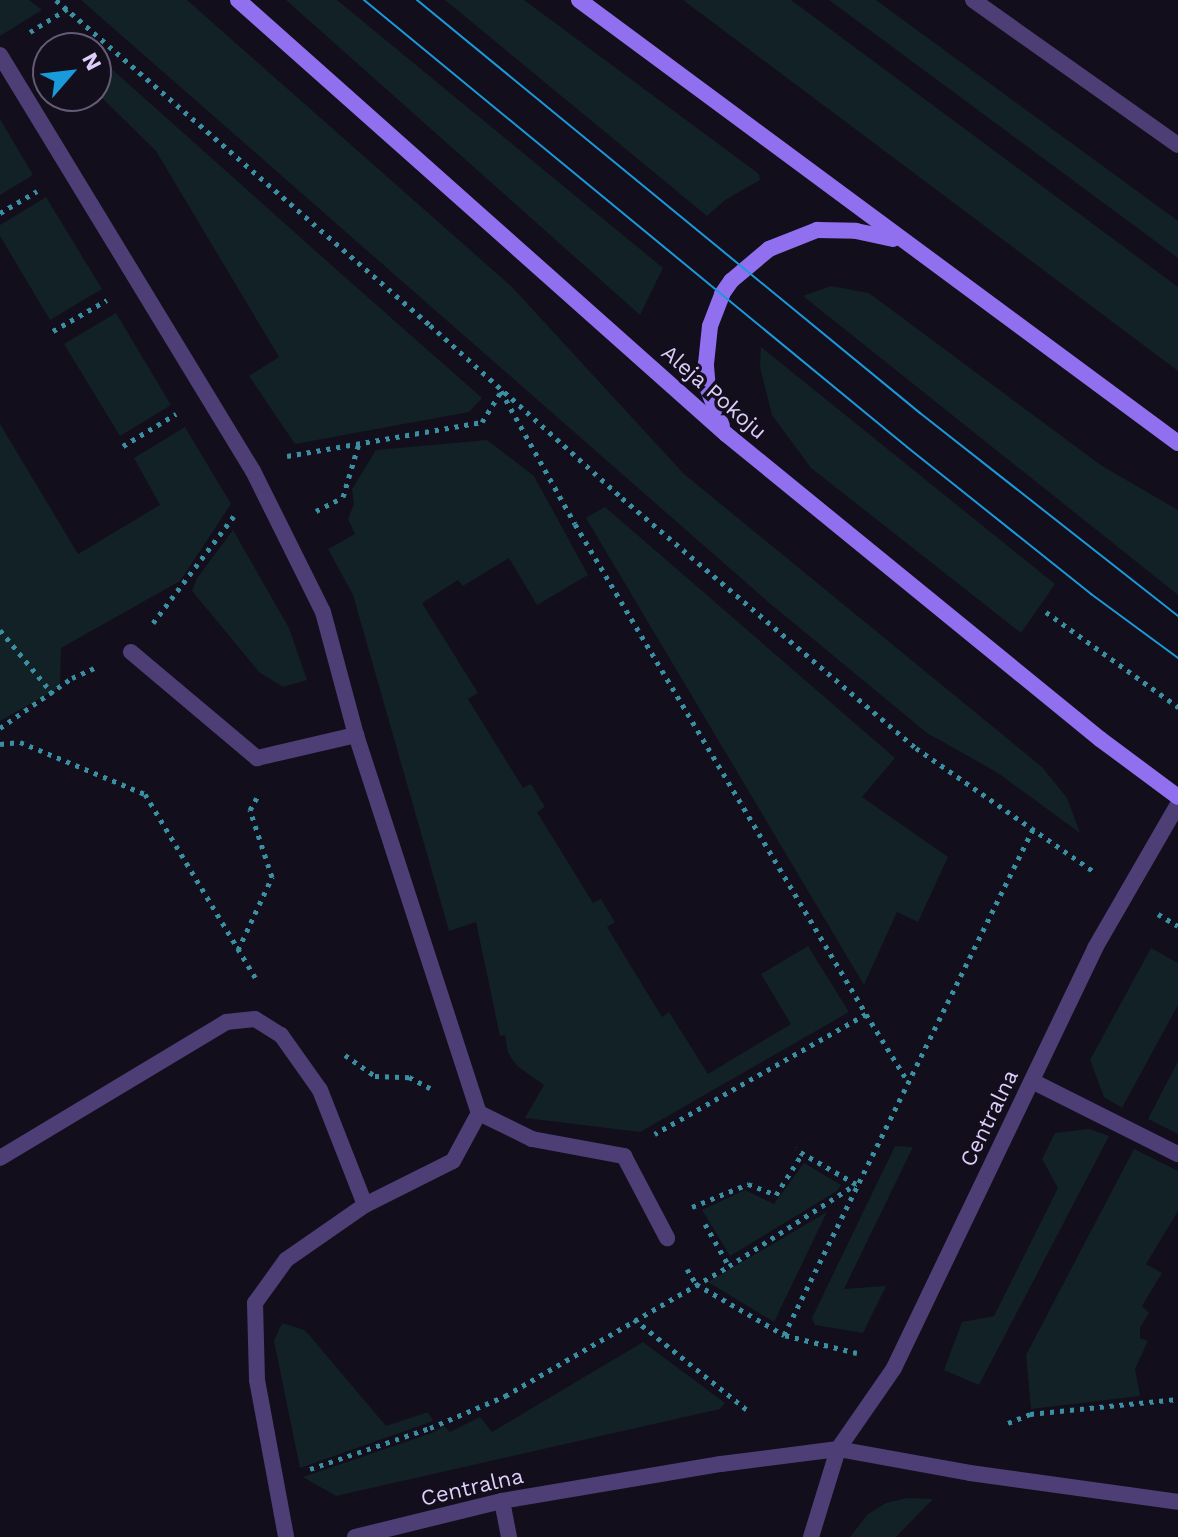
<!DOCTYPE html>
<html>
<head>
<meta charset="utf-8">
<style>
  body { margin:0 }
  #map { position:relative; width:1178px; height:1537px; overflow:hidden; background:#130e1c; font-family:"Work Sans",sans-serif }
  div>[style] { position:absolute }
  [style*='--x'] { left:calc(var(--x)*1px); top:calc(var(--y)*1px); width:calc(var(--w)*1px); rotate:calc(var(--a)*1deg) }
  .green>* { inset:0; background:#112125 }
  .path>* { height:5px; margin-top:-2.5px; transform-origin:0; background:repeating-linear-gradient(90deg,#3a90a2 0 4px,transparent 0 10px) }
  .service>* { height:16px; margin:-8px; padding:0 8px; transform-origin:8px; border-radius:8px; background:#4d3e76 }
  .minor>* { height:16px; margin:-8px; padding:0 8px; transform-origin:8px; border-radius:8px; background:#4d3e76 }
  .tertiary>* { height:16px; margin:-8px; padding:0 8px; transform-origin:8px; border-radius:8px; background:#4d3e76 }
  .secondary>* { height:16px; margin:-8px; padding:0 8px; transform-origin:8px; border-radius:8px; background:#9170ef }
  .tram>* { height:2px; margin:-1px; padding:0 1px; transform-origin:1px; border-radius:1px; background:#199adb }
  span { translate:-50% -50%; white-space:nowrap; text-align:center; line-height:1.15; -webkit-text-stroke:7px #130e1c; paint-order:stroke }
  .street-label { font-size:22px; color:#ddcef9 }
  .north { position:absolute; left:32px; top:32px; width:80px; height:80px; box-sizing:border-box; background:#130e1c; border:2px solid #645b74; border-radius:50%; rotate:62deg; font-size:22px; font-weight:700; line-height:32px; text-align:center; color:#ddcef9 }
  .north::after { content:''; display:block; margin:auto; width:28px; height:36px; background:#199adb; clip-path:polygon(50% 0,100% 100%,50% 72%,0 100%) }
</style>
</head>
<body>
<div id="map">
  <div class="green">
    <div style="clip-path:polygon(0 0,29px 0,42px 10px,0 36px)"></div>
    <div style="clip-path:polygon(81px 0,187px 0,512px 287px,684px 474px,1042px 767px,1067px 798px,1080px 833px,998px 773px,927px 733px,767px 601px)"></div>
    <div style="clip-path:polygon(286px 0,337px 0,663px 268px,640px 315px)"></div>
    <div style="clip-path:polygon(445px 0,524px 0,759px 174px,760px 180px,725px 200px,707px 216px)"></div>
    <div style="clip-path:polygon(683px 0,791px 0,1178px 287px,1178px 371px)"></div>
    <div style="clip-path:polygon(829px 0,876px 0,1178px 221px,1178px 258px)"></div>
    <div style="clip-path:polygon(96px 55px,338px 271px,482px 398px,469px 412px,295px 444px,249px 376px,279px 357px,156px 151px,96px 92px)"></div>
    <div style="clip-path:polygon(0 119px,33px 175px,0 195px)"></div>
    <div style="clip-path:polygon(46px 197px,102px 289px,50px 320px,0 236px,0 225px)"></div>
    <div style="clip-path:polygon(831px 286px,869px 293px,1102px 466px,1178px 510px,1178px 595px,803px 296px)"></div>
    <div style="clip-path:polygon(116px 313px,171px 405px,120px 436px,64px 344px)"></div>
    <div style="clip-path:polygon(761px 347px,1055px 584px,1021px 633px,811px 468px,772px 415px,760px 367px)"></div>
    <div style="clip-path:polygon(0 424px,78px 554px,160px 505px,134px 458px,185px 427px,231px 504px,180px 581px,61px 648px,60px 687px,0 721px)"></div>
    <div style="clip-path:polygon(487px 440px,534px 476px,588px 575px,537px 605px,509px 558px,463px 586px,458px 580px,422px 603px,478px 693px,468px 699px,523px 788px,531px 784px,545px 807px,537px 812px,593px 903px,601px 899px,615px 922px,607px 927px,662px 1017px,669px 1012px,708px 1074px,791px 1024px,761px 974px,808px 946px,849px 1012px,640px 1132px,525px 1118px,544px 1085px,517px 1066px,508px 1053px,505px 1035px,500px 1036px,476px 922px,449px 931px,353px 595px,328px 549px,355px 534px,348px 519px,354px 504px,352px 489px,376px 450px)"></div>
    <div style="clip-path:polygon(605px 507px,895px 758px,862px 797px,948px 857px,918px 922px,897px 912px,864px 985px,586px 518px)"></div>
    <div style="clip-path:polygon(233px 530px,289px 628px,307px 680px,283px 687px,259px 672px,192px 591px,197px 578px)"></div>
    <div style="clip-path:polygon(1151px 948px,1178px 963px,1178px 1005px,1122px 1108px,1104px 1097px,1090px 1060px)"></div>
    <div style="clip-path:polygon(1178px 1061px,1178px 1134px,1148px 1119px)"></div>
    <div style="clip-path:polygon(1089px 1129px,1109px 1136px,979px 1385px,944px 1370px,962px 1322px,994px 1316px,1058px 1188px,1042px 1159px,1055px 1133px)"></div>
    <div style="clip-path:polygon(895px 1146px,913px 1147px,844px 1289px,886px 1286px,863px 1333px,815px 1325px,812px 1318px)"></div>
    <div style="clip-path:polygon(1134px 1149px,1178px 1171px,1178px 1211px,1146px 1264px,1162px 1273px,1142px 1306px,1149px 1313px,1140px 1328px,1140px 1338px,1148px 1341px,1135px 1369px,1140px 1396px,1031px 1409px,1026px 1355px)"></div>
    <div style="clip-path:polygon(804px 1163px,841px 1185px,837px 1191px,730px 1256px,702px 1210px,745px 1190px,774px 1204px)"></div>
    <div style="clip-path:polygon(827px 1212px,774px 1322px,708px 1282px)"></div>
    <div style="clip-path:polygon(282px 1323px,304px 1330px,310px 1336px,386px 1426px,428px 1412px,433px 1421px,300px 1468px,274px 1341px)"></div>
    <div style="clip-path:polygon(643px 1342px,725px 1403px,720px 1409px,336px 1496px,303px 1477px,432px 1433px,444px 1426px,450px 1432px,480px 1417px,492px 1432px)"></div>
    <div style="clip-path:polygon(907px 1498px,933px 1499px,896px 1537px,850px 1537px,868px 1514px,886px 1503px)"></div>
  </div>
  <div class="path">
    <div style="--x:56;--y:0;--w:495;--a:41"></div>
    <div style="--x:430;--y:325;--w:258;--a:42"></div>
    <div style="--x:622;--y:498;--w:386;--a:40.4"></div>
    <div style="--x:916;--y:748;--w:219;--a:34.8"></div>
    <div style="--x:30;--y:32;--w:44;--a:-31.9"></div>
    <div style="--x:0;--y:213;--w:43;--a:-30.7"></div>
    <div style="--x:53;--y:331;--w:62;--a:-29.9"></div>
    <div style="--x:123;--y:446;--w:62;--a:-31.1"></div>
    <div style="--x:287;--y:456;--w:198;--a:-9.9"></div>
    <div style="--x:482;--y:422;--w:36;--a:-58"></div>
    <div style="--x:501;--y:391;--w:152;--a:60.9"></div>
    <div style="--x:575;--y:524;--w:570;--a:59.29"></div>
    <div style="--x:866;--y:1014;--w:243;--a:150.4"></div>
    <div style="--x:316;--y:511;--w:30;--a:-27"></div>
    <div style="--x:343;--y:497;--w:56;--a:-73.5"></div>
    <div style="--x:1046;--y:612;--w:163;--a:35.7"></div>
    <div style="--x:153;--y:623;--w:134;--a:-52.9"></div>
    <div style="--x:0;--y:630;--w:83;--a:50.4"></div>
    <div style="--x:0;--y:728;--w:88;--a:-34.8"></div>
    <div style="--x:72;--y:678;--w:27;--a:-24"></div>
    <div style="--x:0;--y:744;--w:20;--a:-6"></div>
    <div style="--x:20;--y:742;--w:135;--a:22.6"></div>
    <div style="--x:145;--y:794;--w:219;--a:59"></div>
    <div style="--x:1158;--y:914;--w:23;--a:31"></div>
    <div style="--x:238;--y:950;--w:81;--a:-65"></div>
    <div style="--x:272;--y:877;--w:71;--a:-108.2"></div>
    <div style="--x:250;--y:810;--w:18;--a:-61"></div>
    <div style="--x:866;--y:1014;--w:78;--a:58.2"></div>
    <div style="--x:345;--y:1055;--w:37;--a:35"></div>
    <div style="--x:375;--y:1076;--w:34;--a:2"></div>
    <div style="--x:409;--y:1077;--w:24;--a:28"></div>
    <div style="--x:692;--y:1207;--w:61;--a:-22.3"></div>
    <div style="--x:748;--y:1184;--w:30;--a:21"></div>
    <div style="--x:776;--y:1195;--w:49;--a:-57.6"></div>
    <div style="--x:705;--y:1224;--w:48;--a:60.3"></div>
    <div style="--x:687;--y:1269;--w:17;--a:59"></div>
    <div style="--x:696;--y:1284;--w:102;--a:30.1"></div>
    <div style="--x:634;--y:1319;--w:145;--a:38.8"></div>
    <div style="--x:857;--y:1353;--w:75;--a:-166.1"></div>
    <div style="--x:784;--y:1335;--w:564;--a:-63.8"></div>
    <div style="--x:1008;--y:1423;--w:24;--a:-22"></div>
    <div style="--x:1030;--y:1414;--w:149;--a:-5.8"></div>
    <div style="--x:310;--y:1469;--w:127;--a:-18.9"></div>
    <div style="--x:430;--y:1428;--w:82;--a:-23.1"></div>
    <div style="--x:505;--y:1396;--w:259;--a:-30.1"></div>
    <div style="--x:729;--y:1266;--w:151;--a:-32.8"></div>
    <div style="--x:856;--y:1184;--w:70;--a:-150.2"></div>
  </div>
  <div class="service">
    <div style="--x:973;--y:0;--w:251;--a:35.3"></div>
    <div style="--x:0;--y:55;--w:487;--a:58.7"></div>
    <div style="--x:253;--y:471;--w:157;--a:63.6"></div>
    <div style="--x:323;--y:612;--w:127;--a:75"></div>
    <div style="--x:131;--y:652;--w:165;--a:40.1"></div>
    <div style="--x:257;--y:758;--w:102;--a:-13.1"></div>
    <div style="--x:356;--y:735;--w:398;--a:72"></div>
    <div style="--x:479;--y:1113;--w:59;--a:26.1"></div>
    <div style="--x:532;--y:1139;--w:94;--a:10.5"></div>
    <div style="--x:624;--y:1156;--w:93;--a:62.3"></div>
    <div style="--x:1032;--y:1081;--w:163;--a:26.6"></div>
    <div style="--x:0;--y:1158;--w:264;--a:-31"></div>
    <div style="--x:226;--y:1022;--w:29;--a:-6"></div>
    <div style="--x:255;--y:1019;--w:31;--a:32"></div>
    <div style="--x:281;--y:1035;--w:67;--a:54.7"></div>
    <div style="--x:320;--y:1090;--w:123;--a:68.6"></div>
    <div style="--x:365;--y:1205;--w:96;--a:145.2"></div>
    <div style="--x:286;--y:1260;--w:53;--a:125.8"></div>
    <div style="--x:255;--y:1303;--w:77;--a:88.5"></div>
    <div style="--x:257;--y:1380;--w:160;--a:79.5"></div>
    <div style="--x:365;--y:1205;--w:98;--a:-26.6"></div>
    <div style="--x:453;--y:1161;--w:55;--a:-61.6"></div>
    <div style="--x:502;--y:1501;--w:37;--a:79"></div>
  </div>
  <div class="minor">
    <div style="--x:811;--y:1537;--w:92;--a:-72.9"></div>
    <div style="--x:838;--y:1449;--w:134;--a:10.3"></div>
    <div style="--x:970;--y:1473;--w:210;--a:7.9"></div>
  </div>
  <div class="tertiary">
    <div style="--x:355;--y:1537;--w:151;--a:-13.8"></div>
    <div style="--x:502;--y:1501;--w:222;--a:-9.6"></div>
    <div style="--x:721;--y:1464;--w:118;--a:-7.3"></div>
    <div style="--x:838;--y:1449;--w:98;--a:-55.3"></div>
    <div style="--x:894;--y:1368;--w:466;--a:-64.4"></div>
    <div style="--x:1095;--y:948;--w:166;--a:-60"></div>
  </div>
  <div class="secondary">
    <div style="--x:238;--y:0;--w:653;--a:41.65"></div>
    <div style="--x:726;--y:434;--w:483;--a:39.2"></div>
    <div style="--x:1100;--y:739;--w:97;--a:36.6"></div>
    <div style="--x:579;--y:0;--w:745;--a:36.49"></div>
    <div style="--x:722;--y:426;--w:40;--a:-111"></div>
    <div style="--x:708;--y:389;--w:25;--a:-95"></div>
    <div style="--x:706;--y:364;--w:38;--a:-84"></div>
    <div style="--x:710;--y:326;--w:34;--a:-69"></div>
    <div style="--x:722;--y:294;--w:16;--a:-55"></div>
    <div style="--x:731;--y:281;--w:50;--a:-40.1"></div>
    <div style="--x:769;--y:249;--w:52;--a:-21.6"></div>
    <div style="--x:817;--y:230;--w:39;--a:1"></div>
    <div style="--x:856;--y:231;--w:38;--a:12"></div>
  </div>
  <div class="tram">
    <div style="--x:364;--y:0;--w:703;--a:39.46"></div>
    <div style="--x:907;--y:447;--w:236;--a:38.6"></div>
    <div style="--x:1091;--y:594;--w:108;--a:36.3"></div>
    <div style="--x:417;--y:0;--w:651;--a:39.39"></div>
    <div style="--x:920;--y:413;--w:328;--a:38.2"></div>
  </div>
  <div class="street-label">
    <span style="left:714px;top:392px;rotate:41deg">Aleja Pokoju</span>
    <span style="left:989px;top:1118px;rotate:-64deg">Centralna</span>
    <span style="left:472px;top:1487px;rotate:-13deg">Centralna</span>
  </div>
  <div class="north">N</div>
</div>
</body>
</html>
